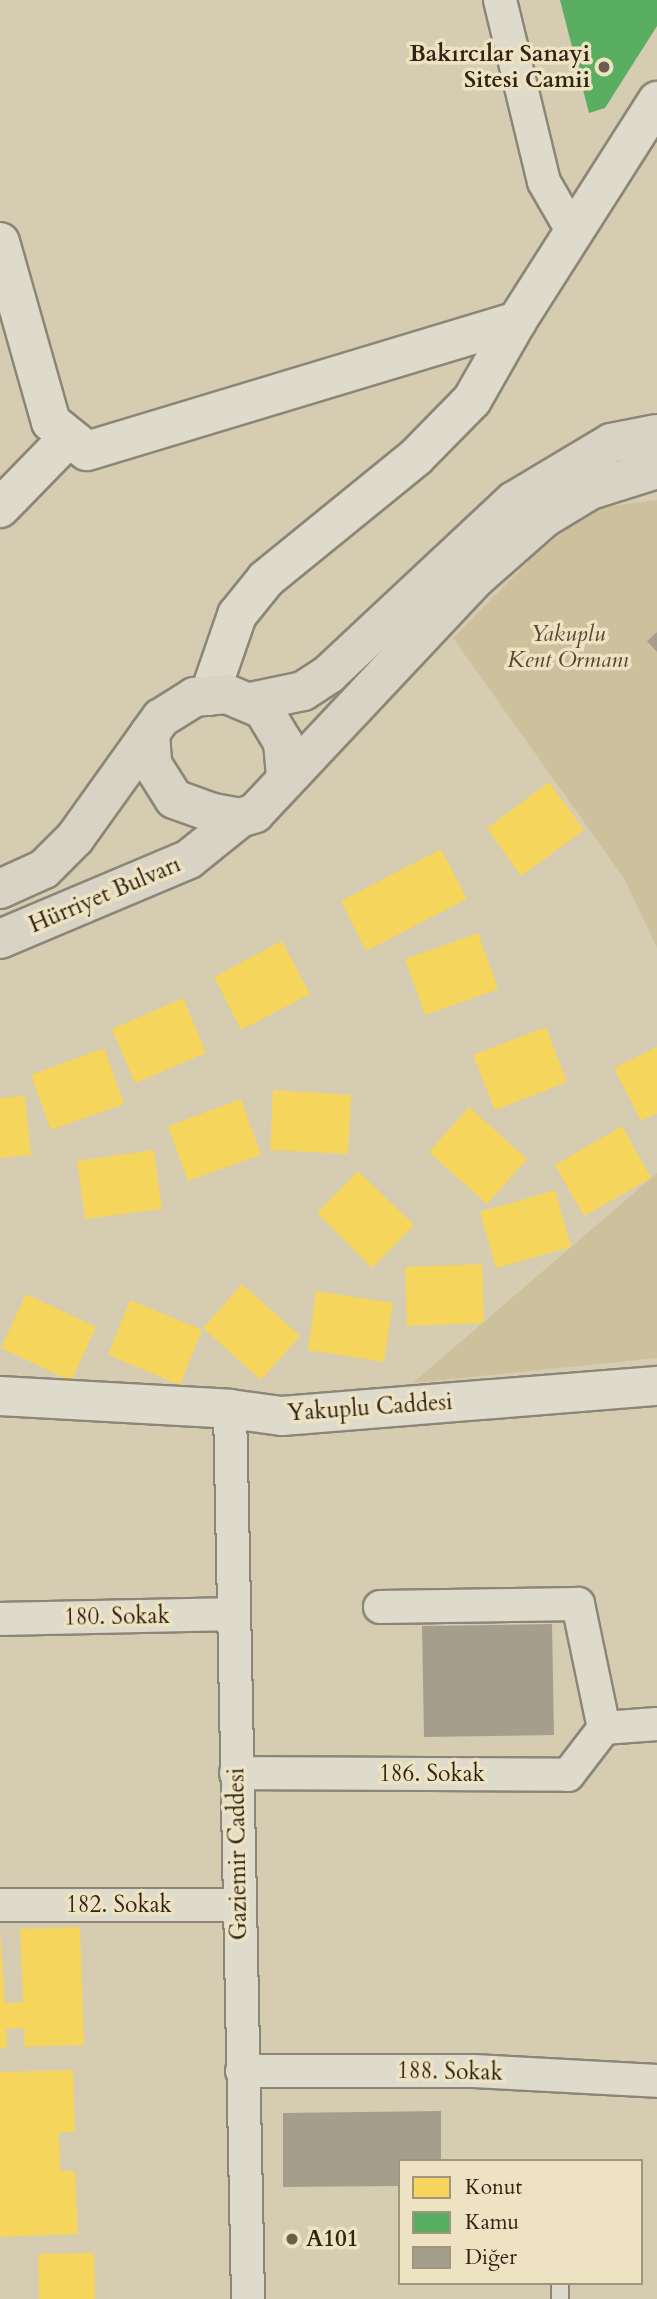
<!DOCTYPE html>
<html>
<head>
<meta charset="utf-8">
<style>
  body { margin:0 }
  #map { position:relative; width:657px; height:2299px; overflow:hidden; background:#d5ccb2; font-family:Cardo,serif }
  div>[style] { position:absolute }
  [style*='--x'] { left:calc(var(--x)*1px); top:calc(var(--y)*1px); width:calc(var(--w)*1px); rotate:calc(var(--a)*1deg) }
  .green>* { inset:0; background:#ccc09d }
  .homes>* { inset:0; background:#f6d55c }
  .public>* { inset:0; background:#5aae61 }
  .building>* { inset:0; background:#a69e8d }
  .roads { filter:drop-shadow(2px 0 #8c8676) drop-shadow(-2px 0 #8c8676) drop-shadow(0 2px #8c8676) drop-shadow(0 -2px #8c8676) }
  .lane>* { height:16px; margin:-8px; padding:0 8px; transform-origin:8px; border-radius:8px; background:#dedacc }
  .street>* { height:32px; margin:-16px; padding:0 16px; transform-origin:16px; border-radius:16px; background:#dedacc }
  .secondary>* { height:38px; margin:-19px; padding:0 19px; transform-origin:19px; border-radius:19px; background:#dedacc }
  .primary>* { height:38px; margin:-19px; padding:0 19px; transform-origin:19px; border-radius:19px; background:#d8d3c4 }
  .dots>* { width:19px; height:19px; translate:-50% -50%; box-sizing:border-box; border:4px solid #ede3c3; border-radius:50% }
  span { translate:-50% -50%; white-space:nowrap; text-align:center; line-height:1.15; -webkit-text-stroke:7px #ede3c3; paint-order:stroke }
  .poi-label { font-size:23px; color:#302215; font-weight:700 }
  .right { translate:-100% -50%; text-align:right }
  .left { translate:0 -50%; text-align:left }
  .park-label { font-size:23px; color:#554732; font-style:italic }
  .street-label { font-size:23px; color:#302215 }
  .legend { position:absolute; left:398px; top:2159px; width:245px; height:126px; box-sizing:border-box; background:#ede3c3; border:2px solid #a1967d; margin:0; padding:9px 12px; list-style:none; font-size:21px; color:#302215 }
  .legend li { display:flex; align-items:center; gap:14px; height:35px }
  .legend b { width:35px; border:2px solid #a1967d }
</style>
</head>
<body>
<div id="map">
  <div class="green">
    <div style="clip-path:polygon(657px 500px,657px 948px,624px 878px,453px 638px,537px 553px,574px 524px,604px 507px)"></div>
    <div style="clip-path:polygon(657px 1173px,657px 1358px,413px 1383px,571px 1247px)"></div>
  </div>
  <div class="homes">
    <div style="clip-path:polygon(549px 782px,584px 830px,521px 876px,487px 828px)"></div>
    <div style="clip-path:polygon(441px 849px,467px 899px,366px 951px,341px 901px)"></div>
    <div style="clip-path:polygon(478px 933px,498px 989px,425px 1015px,405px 959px)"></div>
    <div style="clip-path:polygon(282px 941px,310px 994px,241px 1030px,214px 977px)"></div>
    <div style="clip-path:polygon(183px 998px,206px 1053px,135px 1083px,112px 1029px)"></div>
    <div style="clip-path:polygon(546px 1027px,567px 1082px,495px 1110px,473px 1055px)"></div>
    <div style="clip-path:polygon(657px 1047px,657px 1113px,641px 1121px,614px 1068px)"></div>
    <div style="clip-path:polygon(104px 1048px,124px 1104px,51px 1130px,31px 1075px)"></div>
    <div style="clip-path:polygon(273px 1090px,351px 1095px,348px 1154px,270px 1150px)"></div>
    <div style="clip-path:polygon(25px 1096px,31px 1155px,0 1158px,0 1098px)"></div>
    <div style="clip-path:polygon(241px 1099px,261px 1155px,188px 1181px,168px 1126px)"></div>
    <div style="clip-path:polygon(469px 1107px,527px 1159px,487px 1204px,429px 1152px)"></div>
    <div style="clip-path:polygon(622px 1126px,651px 1178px,584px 1216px,555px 1165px)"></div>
    <div style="clip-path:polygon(154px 1150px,162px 1209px,85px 1219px,77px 1161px)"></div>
    <div style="clip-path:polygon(358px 1171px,414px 1225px,372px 1268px,317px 1213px)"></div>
    <div style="clip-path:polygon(555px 1190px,571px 1247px,496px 1268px,480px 1212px)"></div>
    <div style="clip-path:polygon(482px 1264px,484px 1323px,407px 1326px,405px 1267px)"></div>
    <div style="clip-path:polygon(242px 1284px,300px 1336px,261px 1380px,203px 1328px)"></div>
    <div style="clip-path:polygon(316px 1291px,393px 1303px,384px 1362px,308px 1350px)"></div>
    <div style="clip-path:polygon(26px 1294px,96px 1327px,71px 1381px,1px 1348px)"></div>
    <div style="clip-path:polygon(130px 1300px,202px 1330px,180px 1385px,108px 1355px)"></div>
    <div style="clip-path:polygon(80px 1927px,84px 2045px,24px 2047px,24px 2028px,6px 2029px,7px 2048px,0 2048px,0 1929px,5px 2003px,23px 2002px,20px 1929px)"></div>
    <div style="clip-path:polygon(73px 2070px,75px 2132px,59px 2132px,60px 2171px,75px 2171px,78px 2234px,0 2237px,0 2072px)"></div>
    <div style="clip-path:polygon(94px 2253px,95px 2299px,39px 2299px,38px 2254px)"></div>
  </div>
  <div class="public">
    <div style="clip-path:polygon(560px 0,657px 0,657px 26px,605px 108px,589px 113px)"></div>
  </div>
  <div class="building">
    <div style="clip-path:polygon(657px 632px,657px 652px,647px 641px)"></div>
    <div style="clip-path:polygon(552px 1624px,554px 1735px,424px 1737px,422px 1626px)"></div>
    <div style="clip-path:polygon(441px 2111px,441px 2161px,400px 2161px,400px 2186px,283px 2187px,283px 2113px)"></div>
  </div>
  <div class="roads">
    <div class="lane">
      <div style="--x:560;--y:2283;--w:16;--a:90"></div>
    </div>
    <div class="street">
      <div style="--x:500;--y:0;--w:187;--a:76.4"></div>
      <div style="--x:544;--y:182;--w:60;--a:60"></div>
      <div style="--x:230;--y:1409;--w:890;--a:88.84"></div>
      <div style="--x:380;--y:1607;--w:198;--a:-0.9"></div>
      <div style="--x:578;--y:1604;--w:127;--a:78.2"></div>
      <div style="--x:0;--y:1619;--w:233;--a:-1.2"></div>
      <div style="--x:236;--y:1773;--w:332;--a:0.3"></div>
      <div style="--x:568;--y:1775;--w:59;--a:-52.5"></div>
      <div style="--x:604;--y:1728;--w:53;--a:-4.3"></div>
      <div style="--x:0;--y:1905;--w:239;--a:0"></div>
      <div style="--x:242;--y:2071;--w:232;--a:0"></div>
      <div style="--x:474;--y:2071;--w:183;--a:3.1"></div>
    </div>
    <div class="secondary">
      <div style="--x:0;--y:242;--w:187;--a:74.2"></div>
      <div style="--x:51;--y:422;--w:46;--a:38.9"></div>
      <div style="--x:87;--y:451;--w:449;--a:-16.8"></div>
      <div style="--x:0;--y:508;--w:99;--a:-45.8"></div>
      <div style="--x:209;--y:696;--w:86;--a:-70.9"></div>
      <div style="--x:237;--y:615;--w:46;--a:-51.1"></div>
      <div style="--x:266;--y:579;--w:193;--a:-39.1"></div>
      <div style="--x:416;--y:457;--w:80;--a:-45.5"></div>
      <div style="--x:472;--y:400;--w:91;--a:-60.3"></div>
      <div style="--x:517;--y:321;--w:261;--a:-57.5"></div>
      <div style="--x:0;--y:1396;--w:230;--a:3.2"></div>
      <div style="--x:230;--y:1409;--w:52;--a:7.7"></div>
      <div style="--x:282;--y:1416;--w:376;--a:-4.6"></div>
    </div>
    <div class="primary">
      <div style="--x:250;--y:702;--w:54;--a:-11.7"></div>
      <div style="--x:303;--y:691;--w:31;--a:-33"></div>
      <div style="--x:329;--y:674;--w:253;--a:-43.1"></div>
      <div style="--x:514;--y:501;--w:113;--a:-30.9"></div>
      <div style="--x:611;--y:443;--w:47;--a:-11.1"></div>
      <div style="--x:150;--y:733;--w:31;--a:86"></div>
      <div style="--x:152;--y:764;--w:41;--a:57.8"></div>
      <div style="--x:174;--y:799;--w:41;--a:19.7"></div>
      <div style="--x:213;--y:813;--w:27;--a:10"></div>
      <div style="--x:240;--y:818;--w:16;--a:-18"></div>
      <div style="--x:255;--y:813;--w:324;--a:-46.8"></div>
      <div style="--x:477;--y:577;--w:89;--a:-41.4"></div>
      <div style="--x:544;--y:518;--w:54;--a:-31.3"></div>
      <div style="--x:590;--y:490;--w:70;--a:-17.4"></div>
      <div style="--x:0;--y:889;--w:48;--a:-24.4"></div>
      <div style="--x:44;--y:869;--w:44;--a:-45"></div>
      <div style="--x:75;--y:838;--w:148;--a:-54.4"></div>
      <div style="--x:161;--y:718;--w:39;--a:-32"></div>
      <div style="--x:194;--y:697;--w:33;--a:-5"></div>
      <div style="--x:227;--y:694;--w:39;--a:23"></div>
      <div style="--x:263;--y:709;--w:39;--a:59"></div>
      <div style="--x:283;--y:742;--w:35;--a:85"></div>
      <div style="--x:0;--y:939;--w:205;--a:-22.9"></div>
      <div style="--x:189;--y:859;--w:65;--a:-38.8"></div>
    </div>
  </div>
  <div class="dots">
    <div style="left:604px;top:67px;background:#6a5e4c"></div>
    <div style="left:292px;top:2239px;background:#6a5e4c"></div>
  </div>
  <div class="poi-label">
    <span class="right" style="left:590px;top:67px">Bakırcılar Sanayi<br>Sitesi Camii</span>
    <span class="left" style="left:306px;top:2239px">A101</span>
  </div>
  <div class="park-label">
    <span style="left:568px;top:647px">Yakuplu<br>Kent Ormanı</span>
  </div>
  <div class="street-label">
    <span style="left:105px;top:895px;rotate:-23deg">Hürriyet Bulvarı</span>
    <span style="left:370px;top:1408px;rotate:-4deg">Yakuplu Caddesi</span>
    <span style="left:117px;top:1617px;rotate:-1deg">180. Sokak</span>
    <span style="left:432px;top:1774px">186. Sokak</span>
    <span style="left:238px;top:1854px;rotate:-91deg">Gaziemir Caddesi</span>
    <span style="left:119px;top:1905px">182. Sokak</span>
    <span style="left:450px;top:2072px;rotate:1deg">188. Sokak</span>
  </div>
  <ul class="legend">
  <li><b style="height:19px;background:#f6d55c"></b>Konut</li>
  <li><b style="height:19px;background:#5aae61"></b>Kamu</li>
  <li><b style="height:19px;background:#a69e8d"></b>Diğer</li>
  </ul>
</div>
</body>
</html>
